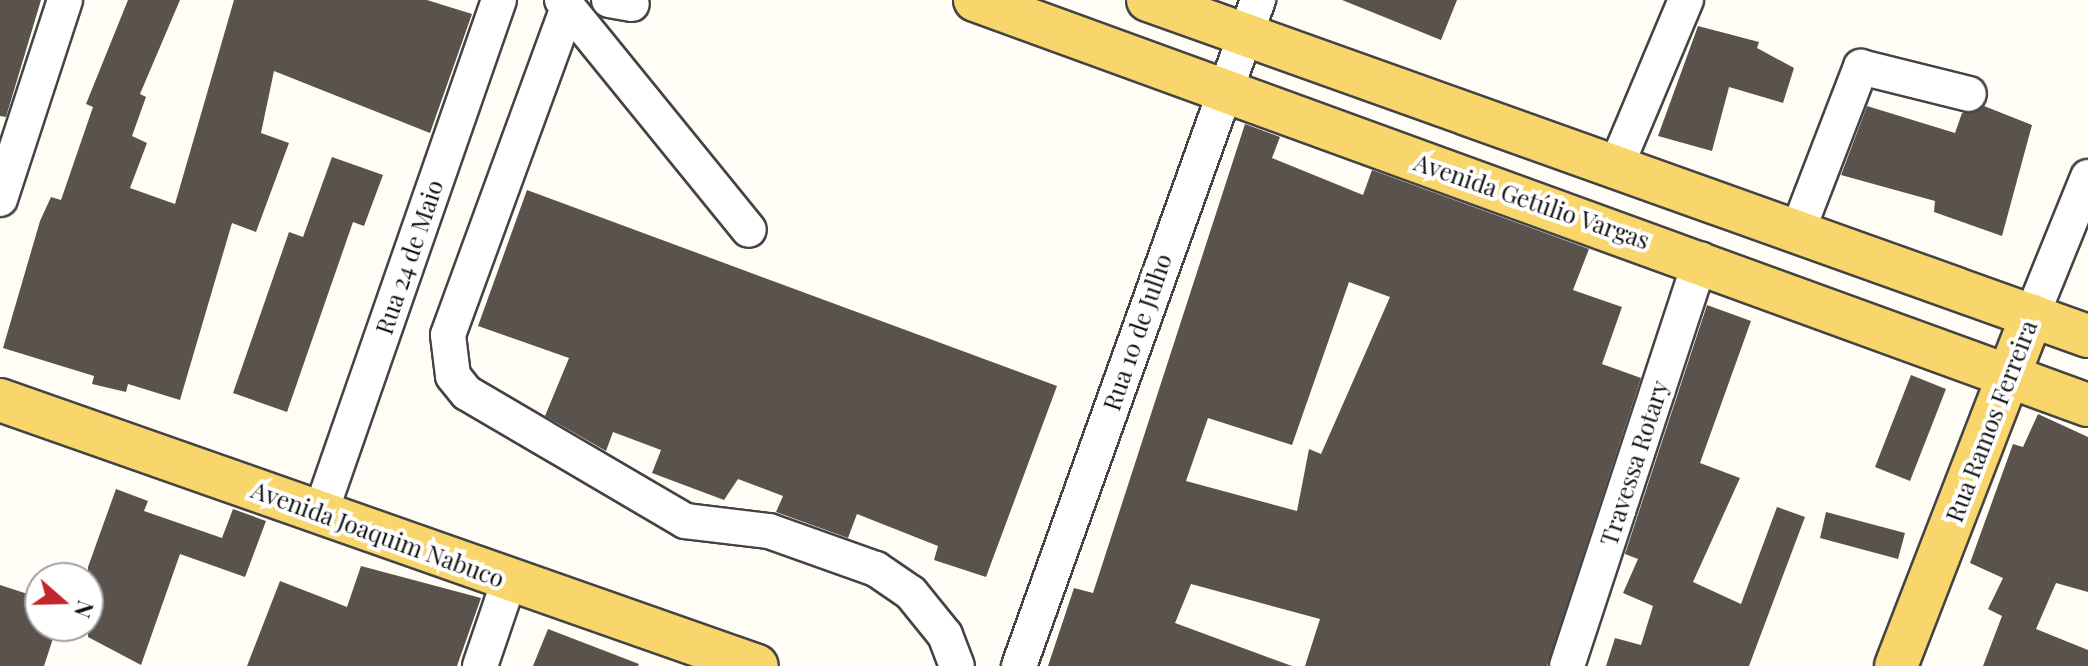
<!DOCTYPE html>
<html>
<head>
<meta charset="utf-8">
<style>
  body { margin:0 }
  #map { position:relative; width:2088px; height:666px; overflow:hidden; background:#fffdf5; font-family:"Playfair Display",serif }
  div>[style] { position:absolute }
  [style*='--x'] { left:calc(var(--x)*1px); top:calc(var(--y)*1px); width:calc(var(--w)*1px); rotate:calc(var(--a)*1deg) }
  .building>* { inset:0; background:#5a524d }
  .roads { filter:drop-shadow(2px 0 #444) drop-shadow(-2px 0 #444) drop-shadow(0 2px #444) drop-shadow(0 -2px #444) }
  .minor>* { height:34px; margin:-17px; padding:0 17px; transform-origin:17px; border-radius:17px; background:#fff }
  .major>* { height:42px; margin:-21px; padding:0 21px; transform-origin:21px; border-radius:21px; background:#f9d66b }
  span { translate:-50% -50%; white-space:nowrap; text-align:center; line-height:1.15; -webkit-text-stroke:8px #fff; paint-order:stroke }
  .street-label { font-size:24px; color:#111 }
  .north { position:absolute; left:24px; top:562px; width:80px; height:80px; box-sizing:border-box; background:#fff; border:2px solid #a0a0a0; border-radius:50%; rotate:110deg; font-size:22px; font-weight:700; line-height:32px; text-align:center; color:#111 }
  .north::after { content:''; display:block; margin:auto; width:28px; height:36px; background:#c4262e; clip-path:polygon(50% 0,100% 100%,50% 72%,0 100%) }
</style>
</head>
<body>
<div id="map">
  <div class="building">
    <div style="clip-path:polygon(0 0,41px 0,6px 117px,0 116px)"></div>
    <div style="clip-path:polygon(128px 0,180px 0,140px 94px,146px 97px,132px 136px,147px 143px,130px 188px,175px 204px,234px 0,427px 0,472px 14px,430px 133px,274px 71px,261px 133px,289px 143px,256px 232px,232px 223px,180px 400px,128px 384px,126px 392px,92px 384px,94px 376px,3px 348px,40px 221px,51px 197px,61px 200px,93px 107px,86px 104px)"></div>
    <div style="clip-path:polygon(1342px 0,1457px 0,1441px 40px)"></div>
    <div style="clip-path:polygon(1698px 26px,1759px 42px,1757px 48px,1794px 68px,1783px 103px,1729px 87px,1712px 151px,1658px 136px)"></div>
    <div style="clip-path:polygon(1867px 106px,1955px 133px,1962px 113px,1984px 106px,2032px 125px,2002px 236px,1934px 212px,1935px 201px,1841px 175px)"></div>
    <div style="clip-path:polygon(evenodd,1245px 124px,1280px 137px,1272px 158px,1363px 195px,1372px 170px,1589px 249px,1573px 290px,1622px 307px,1602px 364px,1641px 378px,1547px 666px,1305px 666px,1320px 619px,1191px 584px,1175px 623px,1292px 666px,1048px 666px,1074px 588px,1093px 593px,1245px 124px,1349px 282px,1390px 297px,1321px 454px,1309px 449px,1297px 511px,1186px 481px,1208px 418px,1292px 445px,1349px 282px)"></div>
    <div style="clip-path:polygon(332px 157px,383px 175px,364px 226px,353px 222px,287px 412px,233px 393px,289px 232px,303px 237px)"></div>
    <div style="clip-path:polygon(527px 190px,1057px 386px,986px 577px,934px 560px,938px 546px,857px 514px,848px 538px,776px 512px,783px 496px,738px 479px,724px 500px,652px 473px,661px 450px,613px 432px,606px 451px,545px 416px,569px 358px,478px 326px)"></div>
    <div style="clip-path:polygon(1707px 305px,1751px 321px,1700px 463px,1740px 478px,1693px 582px,1741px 604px,1777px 507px,1805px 517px,1749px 666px,1606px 666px,1615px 638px,1641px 645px,1653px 606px,1623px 593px,1638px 559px,1625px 554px)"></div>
    <div style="clip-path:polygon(1911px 375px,1946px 389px,1910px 481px,1875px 467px)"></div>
    <div style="clip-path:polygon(2038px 414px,2088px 437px,2088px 592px,2056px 583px,2036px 629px,2088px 650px,2088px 666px,1983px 666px,2002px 616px,1988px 609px,2003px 578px,1970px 563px,2013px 444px,2023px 447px)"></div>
    <div style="clip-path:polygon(116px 489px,148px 501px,144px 511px,222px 538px,233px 509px,266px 521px,245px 577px,180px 554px,141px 665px,88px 637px,88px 567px)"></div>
    <div style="clip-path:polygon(1826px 512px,1905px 533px,1898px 559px,1820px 538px)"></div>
    <div style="clip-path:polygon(361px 566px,481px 598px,457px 666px,247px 666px,280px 581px,347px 607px)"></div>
    <div style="clip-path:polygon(0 585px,40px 598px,40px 626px,57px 626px,44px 666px,0 666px)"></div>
    <div style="clip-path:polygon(548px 629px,639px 664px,638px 666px,533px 666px)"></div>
  </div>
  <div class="roads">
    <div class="minor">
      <div style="--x:562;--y:0;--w:296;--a:50.9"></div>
      <div style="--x:609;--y:0;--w:23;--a:10"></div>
      <div style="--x:568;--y:7;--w:349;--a:110.1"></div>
      <div style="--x:448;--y:335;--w:41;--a:83"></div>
      <div style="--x:453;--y:376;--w:22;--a:51"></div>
      <div style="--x:467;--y:393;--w:253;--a:30.4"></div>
      <div style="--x:685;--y:521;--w:85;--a:6.8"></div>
      <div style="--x:769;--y:531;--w:114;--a:19.6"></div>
      <div style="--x:876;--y:569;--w:42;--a:34.4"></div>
      <div style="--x:911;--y:593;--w:54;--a:51"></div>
      <div style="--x:945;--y:635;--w:33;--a:69"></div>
      <div style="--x:1617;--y:164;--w:178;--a:-67.2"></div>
      <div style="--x:0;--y:199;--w:209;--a:-71.9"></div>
      <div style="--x:1798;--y:230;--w:175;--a:-68.9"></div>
      <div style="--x:1861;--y:67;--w:111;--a:14"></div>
      <div style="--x:2032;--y:315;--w:149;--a:-67.9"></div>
      <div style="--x:320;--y:514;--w:544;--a:-70.8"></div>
      <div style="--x:480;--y:666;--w:90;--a:-71.2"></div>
      <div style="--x:1019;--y:666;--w:708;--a:-70.26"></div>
      <div style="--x:1567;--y:666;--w:428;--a:-71.8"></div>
    </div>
    <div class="major">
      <div style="--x:975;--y:0;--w:1184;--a:20"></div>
      <div style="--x:1148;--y:0;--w:998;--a:19.67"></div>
      <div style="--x:0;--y:400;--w:802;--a:19.36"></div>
      <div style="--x:1896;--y:666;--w:376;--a:-68.8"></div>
    </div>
  </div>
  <div class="street-label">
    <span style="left:1532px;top:201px;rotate:19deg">Avenida Getúlio Vargas</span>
    <span style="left:409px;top:257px;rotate:-71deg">Rua 24 de Maio</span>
    <span style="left:1137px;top:332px;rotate:-71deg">Rua 10 de Julho</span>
    <span style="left:1991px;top:421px;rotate:-69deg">Rua Ramos Ferreira</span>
    <span style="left:1634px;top:463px;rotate:-72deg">Travessa Rotary</span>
    <span style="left:378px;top:534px;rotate:20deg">Avenida Joaquim Nabuco</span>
  </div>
  <div class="north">N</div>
</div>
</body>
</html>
